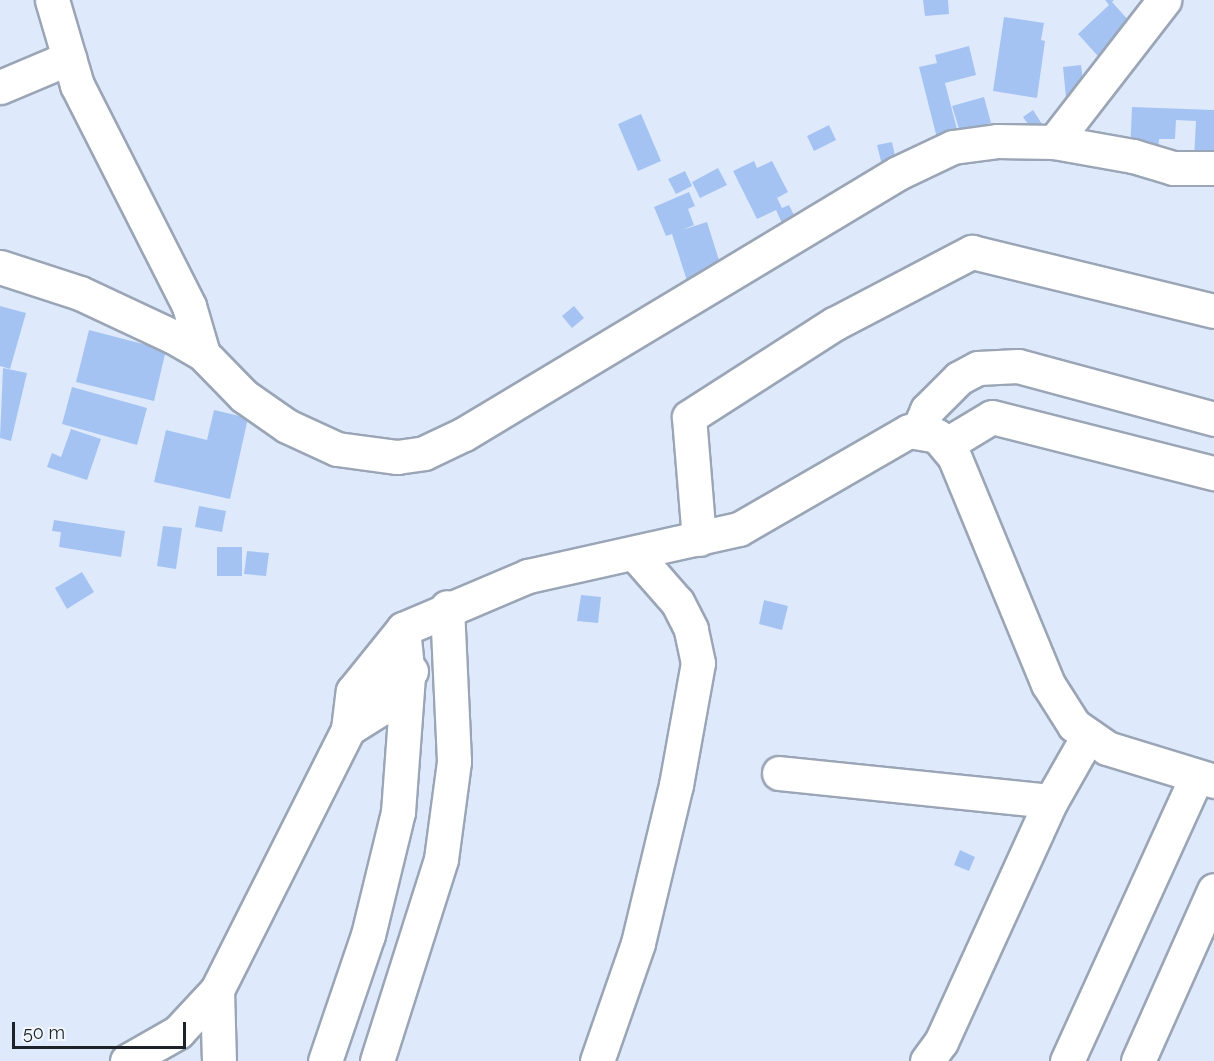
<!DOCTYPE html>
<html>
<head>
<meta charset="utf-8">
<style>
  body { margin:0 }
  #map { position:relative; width:1214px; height:1061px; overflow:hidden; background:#deeafc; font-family:Raleway,sans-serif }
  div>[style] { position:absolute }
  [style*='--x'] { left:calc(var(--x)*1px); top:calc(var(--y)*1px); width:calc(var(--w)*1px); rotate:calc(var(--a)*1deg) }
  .building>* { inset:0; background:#a5c3f2 }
  .roads { filter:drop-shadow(2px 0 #9aa5b6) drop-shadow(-2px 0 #9aa5b6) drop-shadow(0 2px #9aa5b6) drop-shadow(0 -2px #9aa5b6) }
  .minor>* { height:33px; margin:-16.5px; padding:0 16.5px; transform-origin:16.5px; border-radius:16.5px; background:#fff }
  span { translate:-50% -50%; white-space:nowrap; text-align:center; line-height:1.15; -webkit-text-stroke:4.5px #f2f7fe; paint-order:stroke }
  .scale { position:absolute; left:12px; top:1022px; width:174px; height:27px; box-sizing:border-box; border:3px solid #1d2128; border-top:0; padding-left:8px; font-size:18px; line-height:21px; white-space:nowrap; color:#1d2128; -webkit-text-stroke:4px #f2f7fe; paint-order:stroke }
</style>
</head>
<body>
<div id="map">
  <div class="building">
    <div style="clip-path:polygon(923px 0,948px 0,949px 14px,925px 16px)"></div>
    <div style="clip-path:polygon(1105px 0,1114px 0,1112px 2px,1149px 43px,1115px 75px,1078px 34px,1109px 5px)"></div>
    <div style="clip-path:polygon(1004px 17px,1044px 23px,1041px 40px,1045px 41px,1037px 98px,993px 91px)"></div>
    <div style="clip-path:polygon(969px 46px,976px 75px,945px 83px,959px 137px,938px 142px,919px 67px,937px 63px,935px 55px)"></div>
    <div style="clip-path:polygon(1081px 65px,1084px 87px,1067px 108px,1063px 67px)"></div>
    <div style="clip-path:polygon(984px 97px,991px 123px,960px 132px,952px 106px)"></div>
    <div style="clip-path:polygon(1132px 107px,1214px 110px,1214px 179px,1193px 178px,1196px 121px,1176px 120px,1175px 139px,1159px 139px,1158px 155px,1130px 154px)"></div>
    <div style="clip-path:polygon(1033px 110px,1042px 124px,1033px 131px,1023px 117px)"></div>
    <div style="clip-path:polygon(641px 114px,661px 161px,638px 171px,618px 124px)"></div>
    <div style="clip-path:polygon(829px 125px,836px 140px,814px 151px,807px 136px)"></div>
    <div style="clip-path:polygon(892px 142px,897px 165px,883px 169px,877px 145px)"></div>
    <div style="clip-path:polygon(754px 161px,757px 168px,772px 161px,788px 192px,777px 198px,782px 208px,789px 205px,795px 217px,782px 223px,776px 210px,757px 219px,733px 171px)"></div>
    <div style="clip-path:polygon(718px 168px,727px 185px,700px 198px,692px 182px)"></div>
    <div style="clip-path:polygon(685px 171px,692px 186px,676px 194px,668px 179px)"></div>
    <div style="clip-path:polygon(689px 192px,695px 206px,688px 209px,694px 225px,682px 230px,707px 222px,724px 276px,689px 287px,672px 234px,666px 236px,654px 207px)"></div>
    <div style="clip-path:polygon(0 306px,26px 313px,10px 369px,0 366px)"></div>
    <div style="clip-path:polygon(574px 306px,584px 318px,572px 328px,562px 316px)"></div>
    <div style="clip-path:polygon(89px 330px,166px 350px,154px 401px,76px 382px)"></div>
    <div style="clip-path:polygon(3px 368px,27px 373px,11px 441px,0 438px)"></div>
    <div style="clip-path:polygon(72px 387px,147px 408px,137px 445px,62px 424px)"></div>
    <div style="clip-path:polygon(214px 410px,248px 418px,230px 499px,154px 482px,166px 430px,207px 440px)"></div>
    <div style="clip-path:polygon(71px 429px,101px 439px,87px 480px,47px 467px,52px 453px,61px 457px)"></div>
    <div style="clip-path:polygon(199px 506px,226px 511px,222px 532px,195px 527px)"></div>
    <div style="clip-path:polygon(54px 520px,125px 531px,121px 557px,59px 547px,61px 532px,52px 531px)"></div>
    <div style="clip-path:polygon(163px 526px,182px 528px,176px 569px,157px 566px)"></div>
    <div style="clip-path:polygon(217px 547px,242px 547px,242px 576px,217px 576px)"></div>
    <div style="clip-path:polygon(247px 551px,269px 553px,266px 576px,244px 574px)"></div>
    <div style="clip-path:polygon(82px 572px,94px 592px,67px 609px,55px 588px)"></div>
    <div style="clip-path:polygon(581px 595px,601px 597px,598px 623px,577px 621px)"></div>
    <div style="clip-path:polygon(764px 600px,788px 606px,782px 630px,759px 624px)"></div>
    <div style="clip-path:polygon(960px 850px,975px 857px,969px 871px,954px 865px)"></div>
  </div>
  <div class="roads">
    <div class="minor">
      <div style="--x:52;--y:0;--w:89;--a:73.6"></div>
      <div style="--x:77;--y:85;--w:248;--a:63.1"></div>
      <div style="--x:189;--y:306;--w:50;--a:73.7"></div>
      <div style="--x:0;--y:87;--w:75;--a:-22.8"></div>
      <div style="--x:1054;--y:142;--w:180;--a:-52.2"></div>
      <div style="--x:0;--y:267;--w:84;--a:18"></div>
      <div style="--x:80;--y:293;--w:102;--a:25.1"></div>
      <div style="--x:172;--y:336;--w:36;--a:30"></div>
      <div style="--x:203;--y:354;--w:59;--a:45.7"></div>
      <div style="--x:244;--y:396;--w:52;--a:34.9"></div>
      <div style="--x:287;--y:426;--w:55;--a:24.7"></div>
      <div style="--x:337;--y:449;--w:61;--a:7.6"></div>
      <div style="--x:397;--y:457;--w:27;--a:-8"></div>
      <div style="--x:424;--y:453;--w:44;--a:-25.4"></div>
      <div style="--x:464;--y:434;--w:506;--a:-31.02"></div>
      <div style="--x:898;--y:173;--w:61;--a:-25.3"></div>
      <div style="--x:953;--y:147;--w:44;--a:-7.8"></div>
      <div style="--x:997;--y:141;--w:57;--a:1"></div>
      <div style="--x:1054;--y:142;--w:80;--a:10"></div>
      <div style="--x:1133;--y:156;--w:42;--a:16.7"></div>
      <div style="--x:1173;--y:168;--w:41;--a:0"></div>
      <div style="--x:918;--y:431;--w:23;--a:-67"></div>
      <div style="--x:927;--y:410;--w:45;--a:-45"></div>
      <div style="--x:959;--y:378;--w:21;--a:-28"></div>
      <div style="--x:978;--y:368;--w:40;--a:-2.9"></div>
      <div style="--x:1018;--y:366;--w:203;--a:15.1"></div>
      <div style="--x:947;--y:444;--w:52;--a:-31"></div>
      <div style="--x:992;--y:417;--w:229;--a:14.2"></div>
      <div style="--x:699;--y:539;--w:122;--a:-94.7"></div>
      <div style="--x:689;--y:417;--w:172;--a:-32.7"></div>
      <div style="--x:834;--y:324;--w:156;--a:-27.6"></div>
      <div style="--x:972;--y:252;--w:249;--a:13.7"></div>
      <div style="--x:348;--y:729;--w:38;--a:-32"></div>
      <div style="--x:380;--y:709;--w:49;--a:-50.8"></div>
      <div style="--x:779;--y:773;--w:273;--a:5.9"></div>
      <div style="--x:217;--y:990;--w:71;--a:88.4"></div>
      <div style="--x:127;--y:1061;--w:59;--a:-29.6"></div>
      <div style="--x:178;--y:1032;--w:57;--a:-47.1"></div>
      <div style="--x:217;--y:990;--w:292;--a:-63.3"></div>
      <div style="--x:348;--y:729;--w:38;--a:-83"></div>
      <div style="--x:353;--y:691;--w:80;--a:-51.1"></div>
      <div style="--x:403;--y:629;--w:136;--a:-23"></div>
      <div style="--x:528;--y:576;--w:216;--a:-12.6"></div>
      <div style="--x:739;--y:529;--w:196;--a:-30"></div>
      <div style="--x:909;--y:431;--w:28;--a:10"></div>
      <div style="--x:937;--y:436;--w:26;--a:50"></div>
      <div style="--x:954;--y:456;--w:247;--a:67.6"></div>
      <div style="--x:1048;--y:684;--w:49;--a:57.6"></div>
      <div style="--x:1074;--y:725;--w:40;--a:34.9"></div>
      <div style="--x:1107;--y:748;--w:112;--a:17.1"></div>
      <div style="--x:325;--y:1061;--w:133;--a:-71.2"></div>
      <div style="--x:368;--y:935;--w:127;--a:-76.3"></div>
      <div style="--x:398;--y:812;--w:135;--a:-85.8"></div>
      <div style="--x:408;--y:677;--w:48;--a:-95.9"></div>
      <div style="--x:377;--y:1061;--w:212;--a:-72.4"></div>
      <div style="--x:441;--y:859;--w:99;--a:-82.4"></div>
      <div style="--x:454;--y:761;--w:154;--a:-92.6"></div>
      <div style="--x:597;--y:1061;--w:125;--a:-70.8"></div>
      <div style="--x:638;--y:943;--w:163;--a:-76.5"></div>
      <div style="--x:676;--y:785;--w:124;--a:-79.8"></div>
      <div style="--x:698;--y:663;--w:35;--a:-102"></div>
      <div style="--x:691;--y:629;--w:30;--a:-117"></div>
      <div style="--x:677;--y:602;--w:64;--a:-131.2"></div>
      <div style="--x:927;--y:1061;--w:24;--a:-54"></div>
      <div style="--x:941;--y:1042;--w:265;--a:-65.5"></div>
      <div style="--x:1051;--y:801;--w:75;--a:-60.4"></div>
      <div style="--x:1067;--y:1061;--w:313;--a:-65.5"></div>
      <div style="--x:1138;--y:1061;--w:187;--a:-66"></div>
    </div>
  </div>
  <div class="scale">50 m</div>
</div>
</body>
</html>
